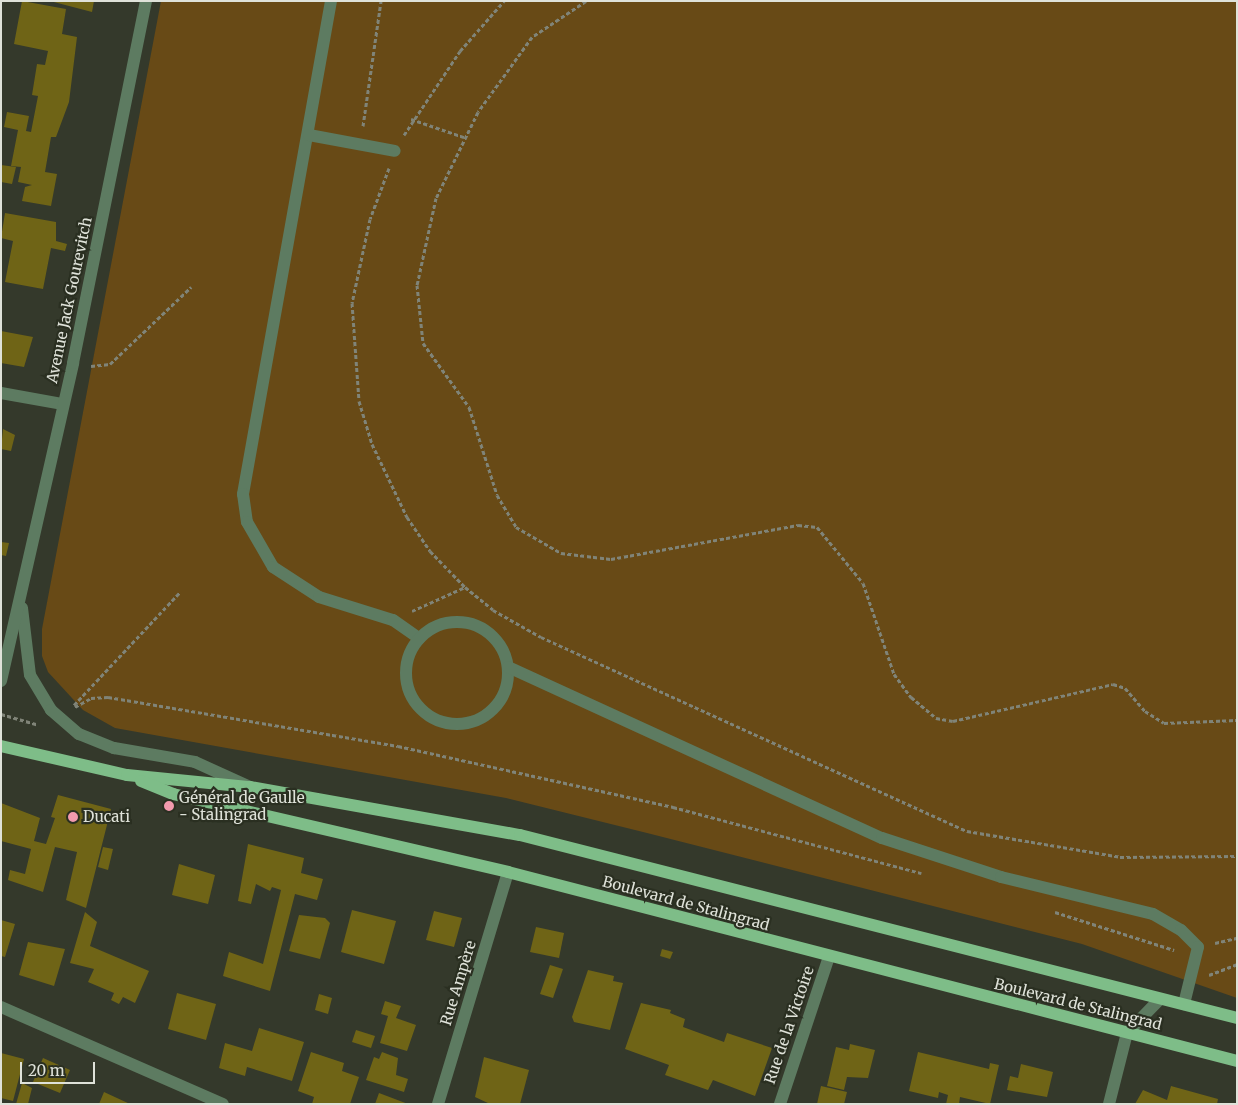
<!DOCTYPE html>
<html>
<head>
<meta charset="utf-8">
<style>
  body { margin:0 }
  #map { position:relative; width:1238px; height:1105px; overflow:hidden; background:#34392b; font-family:Merriweather,serif }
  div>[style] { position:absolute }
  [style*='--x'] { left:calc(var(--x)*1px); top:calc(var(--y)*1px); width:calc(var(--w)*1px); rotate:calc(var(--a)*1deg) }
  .green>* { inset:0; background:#684a16 }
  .building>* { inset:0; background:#6f6416 }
  .path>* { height:3px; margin-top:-1.5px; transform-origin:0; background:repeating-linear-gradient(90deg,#808478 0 4px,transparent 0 6.5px) }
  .minor>* { height:12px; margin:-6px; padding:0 6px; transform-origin:6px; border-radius:6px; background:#5d7b61 }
  .minor>.ring { margin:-6px; padding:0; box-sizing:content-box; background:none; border:12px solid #5d7b61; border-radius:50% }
  .major>* { height:12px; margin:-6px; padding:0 6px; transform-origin:6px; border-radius:6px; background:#7ebd88 }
  .dots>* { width:14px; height:14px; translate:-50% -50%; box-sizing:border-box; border:2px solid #2a2f21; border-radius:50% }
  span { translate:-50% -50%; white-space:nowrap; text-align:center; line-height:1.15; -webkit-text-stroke:4.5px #2a2f21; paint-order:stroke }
  .street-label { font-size:15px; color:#dfe2d9 }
  .poi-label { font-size:15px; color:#dfe2d9 }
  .left { translate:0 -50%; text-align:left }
  .frame { position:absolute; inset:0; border:2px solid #dfe2d9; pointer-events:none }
  .scale { position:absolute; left:20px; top:1062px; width:75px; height:22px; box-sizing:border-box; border:2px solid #dfe2d9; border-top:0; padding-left:6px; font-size:15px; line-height:18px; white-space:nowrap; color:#dfe2d9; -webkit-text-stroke:4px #2a2f21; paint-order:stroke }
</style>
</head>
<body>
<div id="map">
  <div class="green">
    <div style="clip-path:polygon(161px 1px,1237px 1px,1237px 998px,1082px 944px,647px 833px,506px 798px,115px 728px,83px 710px,48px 672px,42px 656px,42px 629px)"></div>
  </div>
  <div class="building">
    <div style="clip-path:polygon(22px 1px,66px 9px,62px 34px,77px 37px,69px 102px,56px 137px,51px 137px,45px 172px,57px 174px,51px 206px,22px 201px,25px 187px,32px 185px,18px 182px,21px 167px,11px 166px,18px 130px,4px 127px,7px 112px,29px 116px,26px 131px,31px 132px,38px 96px,32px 95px,37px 64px,45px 65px,48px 51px,14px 44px)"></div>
    <div style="clip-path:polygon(50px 1px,94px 1px,92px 12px)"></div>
    <div style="clip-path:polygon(1px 165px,16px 167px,12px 184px,1px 182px)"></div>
    <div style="clip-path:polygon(5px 213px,56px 222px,56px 241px,67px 244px,65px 251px,51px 248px,43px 289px,5px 282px,13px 241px,1px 238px)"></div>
    <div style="clip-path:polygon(1px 331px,33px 337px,24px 367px,1px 363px)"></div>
    <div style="clip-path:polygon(3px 429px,15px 435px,11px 451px,1px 449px)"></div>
    <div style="clip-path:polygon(1px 542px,9px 543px,6px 556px,1px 555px)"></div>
    <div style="clip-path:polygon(58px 795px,111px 809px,86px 908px,66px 900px,77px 852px,55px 847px,43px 892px,8px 880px,10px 870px,25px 874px,31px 849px,1px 841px,1px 803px,40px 818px,34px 841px,46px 844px,55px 818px,51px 817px)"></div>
    <div style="clip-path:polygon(248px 844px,304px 858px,301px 873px,323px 879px,317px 900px,295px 894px,270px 991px,223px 976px,229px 952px,263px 964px,281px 890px,272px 887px,270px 891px,256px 884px,251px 904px,238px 901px)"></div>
    <div style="clip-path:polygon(103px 847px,113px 849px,108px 870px,98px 867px)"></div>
    <div style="clip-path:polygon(179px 864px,215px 875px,208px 904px,172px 895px)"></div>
    <div style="clip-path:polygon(352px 910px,396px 921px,384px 964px,341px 952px)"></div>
    <div style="clip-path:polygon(434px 911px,462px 918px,454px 947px,426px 940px)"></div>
    <div style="clip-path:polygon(85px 912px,97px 922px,90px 946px,149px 971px,135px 1003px,123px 997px,119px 1004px,111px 1000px,114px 993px,88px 982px,94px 969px,70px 963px)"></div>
    <div style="clip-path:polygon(299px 915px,325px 918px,330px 923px,320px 959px,289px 951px)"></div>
    <div style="clip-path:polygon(1px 920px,15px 924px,5px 957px,1px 956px)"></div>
    <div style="clip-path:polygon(536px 927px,564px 933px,559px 958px,530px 952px)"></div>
    <div style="clip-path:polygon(28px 942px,65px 949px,54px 986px,19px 975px)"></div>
    <div style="clip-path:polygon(662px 949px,673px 952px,670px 959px,660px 956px)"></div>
    <div style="clip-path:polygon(550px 965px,563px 969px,553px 998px,540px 994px)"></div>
    <div style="clip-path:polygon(588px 970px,614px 976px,613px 981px,623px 983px,610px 1030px,574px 1022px,572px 1017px)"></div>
    <div style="clip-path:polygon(177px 993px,216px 1004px,206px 1040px,168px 1029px)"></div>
    <div style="clip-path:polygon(319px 994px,332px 998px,328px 1014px,315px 1010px)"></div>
    <div style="clip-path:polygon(385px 1001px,401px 1006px,396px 1018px,416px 1025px,407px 1051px,380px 1043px,388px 1016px,381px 1014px)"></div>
    <div style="clip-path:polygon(641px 1003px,671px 1010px,670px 1013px,685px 1019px,683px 1027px,724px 1042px,727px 1033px,772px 1048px,755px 1096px,713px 1080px,708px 1090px,665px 1075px,669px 1065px,625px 1049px)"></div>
    <div style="clip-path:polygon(259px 1028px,304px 1042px,292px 1081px,247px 1067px,245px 1076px,219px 1068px,225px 1043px,252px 1051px)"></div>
    <div style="clip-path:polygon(356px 1030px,375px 1036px,371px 1048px,352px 1042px)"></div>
    <div style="clip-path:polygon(850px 1044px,875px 1050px,868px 1078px,847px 1077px,844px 1090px,827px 1086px,836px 1047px,849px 1050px)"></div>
    <div style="clip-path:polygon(311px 1052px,344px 1063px,342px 1071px,359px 1077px,350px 1104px,312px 1104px,314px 1097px,298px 1091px)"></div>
    <div style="clip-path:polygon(382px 1052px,398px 1058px,396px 1075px,408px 1079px,404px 1092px,366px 1080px,374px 1057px,379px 1059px)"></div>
    <div style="clip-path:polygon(918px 1052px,989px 1069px,990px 1063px,999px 1065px,990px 1104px,960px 1097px,959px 1104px,946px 1104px,948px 1095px,939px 1092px,938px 1098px,909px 1091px)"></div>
    <div style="clip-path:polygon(1px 1053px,24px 1059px,13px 1101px,1px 1098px)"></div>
    <div style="clip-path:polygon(484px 1057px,529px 1070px,520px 1104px,490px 1104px,475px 1097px)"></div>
    <div style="clip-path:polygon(43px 1058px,70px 1070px,60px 1093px,33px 1082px)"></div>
    <div style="clip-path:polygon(1021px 1064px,1053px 1072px,1047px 1097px,1007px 1090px,1010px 1076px,1018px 1078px)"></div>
    <div style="clip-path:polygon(22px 1083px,32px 1088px,28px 1104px,16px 1104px)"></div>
    <div style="clip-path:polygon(821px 1086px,847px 1092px,844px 1104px,817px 1104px)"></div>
    <div style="clip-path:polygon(1171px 1086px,1218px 1099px,1217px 1104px,1135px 1104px,1143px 1090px,1167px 1100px)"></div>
    <div style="clip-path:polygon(104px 1092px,130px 1104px,99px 1104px)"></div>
    <div style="clip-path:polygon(379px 1093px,408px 1104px,375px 1104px)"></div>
  </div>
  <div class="path">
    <div style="--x:586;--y:1;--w:65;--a:146.3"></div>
    <div style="--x:532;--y:37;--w:92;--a:125.8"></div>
    <div style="--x:478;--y:112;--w:96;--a:116"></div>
    <div style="--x:436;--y:198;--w:89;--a:102.3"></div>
    <div style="--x:417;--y:285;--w:58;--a:84.1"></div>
    <div style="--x:423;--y:343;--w:79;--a:54.3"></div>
    <div style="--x:469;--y:407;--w:92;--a:72.3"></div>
    <div style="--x:497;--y:495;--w:37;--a:59"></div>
    <div style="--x:516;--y:527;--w:52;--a:30"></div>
    <div style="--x:561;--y:553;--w:50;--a:6.8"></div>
    <div style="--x:611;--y:559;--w:190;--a:-10.3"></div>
    <div style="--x:798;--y:525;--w:19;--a:6"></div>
    <div style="--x:817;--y:527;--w:72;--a:50.6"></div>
    <div style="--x:863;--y:583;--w:96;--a:71.2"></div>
    <div style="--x:894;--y:674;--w:29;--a:54"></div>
    <div style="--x:911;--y:697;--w:33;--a:40"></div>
    <div style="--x:936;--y:718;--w:17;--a:10"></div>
    <div style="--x:953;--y:721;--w:164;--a:-13"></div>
    <div style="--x:1113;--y:684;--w:13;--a:18"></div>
    <div style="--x:1125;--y:688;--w:30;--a:49"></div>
    <div style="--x:1145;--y:711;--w:22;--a:32"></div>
    <div style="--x:1164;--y:723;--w:73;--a:-2.4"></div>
    <div style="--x:411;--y:119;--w:56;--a:18.8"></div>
    <div style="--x:363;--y:126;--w:126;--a:-81.8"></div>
    <div style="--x:404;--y:135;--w:101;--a:-56.3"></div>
    <div style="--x:460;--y:51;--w:67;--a:-48.7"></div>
    <div style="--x:389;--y:168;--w:54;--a:110.4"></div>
    <div style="--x:370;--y:219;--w:86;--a:102.1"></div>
    <div style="--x:352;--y:303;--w:98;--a:85.9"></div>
    <div style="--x:359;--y:401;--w:45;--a:73.2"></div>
    <div style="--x:372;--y:444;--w:81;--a:64.4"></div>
    <div style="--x:407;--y:517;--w:41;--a:55.9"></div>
    <div style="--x:430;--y:551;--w:50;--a:45.8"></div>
    <div style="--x:91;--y:366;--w:19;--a:-6"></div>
    <div style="--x:110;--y:364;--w:112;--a:-43.5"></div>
    <div style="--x:412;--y:611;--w:58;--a:-24.4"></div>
    <div style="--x:465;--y:587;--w:36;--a:39"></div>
    <div style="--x:493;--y:610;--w:55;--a:29.4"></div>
    <div style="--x:541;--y:637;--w:468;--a:24.5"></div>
    <div style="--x:967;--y:831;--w:155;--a:9.6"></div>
    <div style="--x:1120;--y:857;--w:117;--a:-0.5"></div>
    <div style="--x:74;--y:705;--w:155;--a:-46.8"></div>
    <div style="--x:75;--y:707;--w:18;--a:-29"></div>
    <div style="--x:91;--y:698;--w:17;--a:-3"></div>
    <div style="--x:108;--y:697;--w:294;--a:9.6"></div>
    <div style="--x:398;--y:746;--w:282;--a:12.5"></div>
    <div style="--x:673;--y:807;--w:257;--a:14.9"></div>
    <div style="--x:1;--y:714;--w:37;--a:16"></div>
    <div style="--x:1055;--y:912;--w:125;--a:17.7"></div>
    <div style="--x:1215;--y:943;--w:23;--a:-13"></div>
    <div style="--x:1209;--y:975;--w:30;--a:-21"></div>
  </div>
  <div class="minor">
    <div style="--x:331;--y:1;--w:501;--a:100.12"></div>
    <div style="--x:243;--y:494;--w:28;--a:82"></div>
    <div style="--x:247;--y:522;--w:52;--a:60"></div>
    <div style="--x:273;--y:567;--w:55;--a:33.1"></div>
    <div style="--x:319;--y:597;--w:77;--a:17.3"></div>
    <div style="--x:393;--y:620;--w:32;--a:35"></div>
    <div style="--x:309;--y:135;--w:87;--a:10.5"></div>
    <div style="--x:1;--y:393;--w:63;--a:10.1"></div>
    <div style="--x:22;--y:608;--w:67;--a:83.2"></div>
    <div style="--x:30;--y:675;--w:41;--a:59"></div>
    <div style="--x:51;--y:710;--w:37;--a:41"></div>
    <div style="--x:79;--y:734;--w:38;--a:22"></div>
    <div style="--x:114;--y:748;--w:82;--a:9.8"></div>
    <div style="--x:195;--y:762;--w:58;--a:24.4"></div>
    <div class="ring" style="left:406px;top:622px;width:90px;height:90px"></div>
    <div style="--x:508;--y:667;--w:411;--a:24.6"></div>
    <div style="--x:882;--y:838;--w:125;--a:18.1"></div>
    <div style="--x:1001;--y:877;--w:156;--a:13.7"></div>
    <div style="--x:1153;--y:914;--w:32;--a:30"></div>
    <div style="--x:1181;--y:930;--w:24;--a:45"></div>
    <div style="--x:1198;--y:947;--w:59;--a:103.8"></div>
    <div style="--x:1;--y:681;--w:326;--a:-77.2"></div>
    <div style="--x:73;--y:363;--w:369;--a:-78.6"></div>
    <div style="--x:1;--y:1007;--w:242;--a:23.6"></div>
    <div style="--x:438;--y:1104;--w:242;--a:-73.2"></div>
    <div style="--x:780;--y:1104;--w:155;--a:-71.6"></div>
    <div style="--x:1109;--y:1104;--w:73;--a:-75.8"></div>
    <div style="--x:1127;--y:1033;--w:47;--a:-45.9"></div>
  </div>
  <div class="major">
    <div style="--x:1;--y:746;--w:129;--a:13"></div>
    <div style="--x:127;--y:775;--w:124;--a:5.6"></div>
    <div style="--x:250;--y:787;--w:274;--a:10.1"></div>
    <div style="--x:520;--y:835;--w:740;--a:14.32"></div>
    <div style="--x:141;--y:781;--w:35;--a:22"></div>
    <div style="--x:173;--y:794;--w:344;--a:13.1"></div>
    <div style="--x:508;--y:872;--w:753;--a:14.53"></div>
  </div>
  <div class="dots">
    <div style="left:169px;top:806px;background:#f29aad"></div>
    <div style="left:73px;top:817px;background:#f29aad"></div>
  </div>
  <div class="street-label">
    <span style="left:69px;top:300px;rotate:-78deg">Avenue Jack Gourevitch</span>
    <span style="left:686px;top:903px;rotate:15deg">Boulevard de Stalingrad</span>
    <span style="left:458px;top:983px;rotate:-73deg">Rue Ampère</span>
    <span style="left:1078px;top:1004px;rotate:14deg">Boulevard de Stalingrad</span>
    <span style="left:789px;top:1025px;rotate:-71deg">Rue de la Victoire</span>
  </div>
  <div class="poi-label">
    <span class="left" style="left:179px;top:806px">Général de Gaulle<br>- Stalingrad</span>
    <span class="left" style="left:83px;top:817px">Ducati</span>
  </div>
  <div class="frame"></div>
  <div class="scale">20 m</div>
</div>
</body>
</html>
